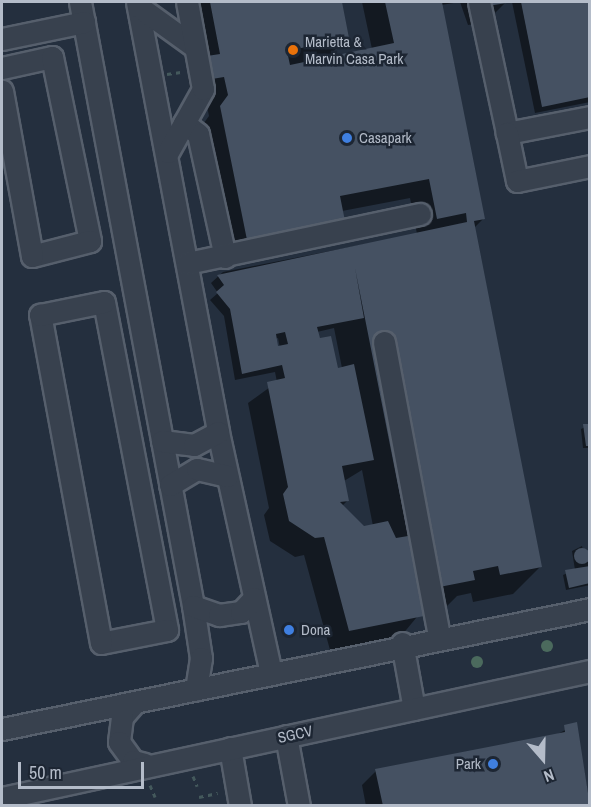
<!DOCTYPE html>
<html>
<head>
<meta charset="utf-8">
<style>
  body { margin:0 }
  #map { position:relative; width:591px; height:807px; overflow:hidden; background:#242f3e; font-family:"Archivo Narrow",sans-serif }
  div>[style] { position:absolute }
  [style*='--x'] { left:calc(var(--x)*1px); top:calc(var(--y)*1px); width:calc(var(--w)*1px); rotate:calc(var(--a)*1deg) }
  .shadow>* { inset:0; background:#0007 }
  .building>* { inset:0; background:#455162 }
  .round { border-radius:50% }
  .path>* { height:3px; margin-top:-1.5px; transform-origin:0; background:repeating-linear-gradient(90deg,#44595c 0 4.5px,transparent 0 9px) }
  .roads { filter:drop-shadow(2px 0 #565f6c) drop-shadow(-2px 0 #565f6c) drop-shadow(0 2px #565f6c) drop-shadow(0 -2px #565f6c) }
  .minor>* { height:21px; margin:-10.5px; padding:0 10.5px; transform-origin:10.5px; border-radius:10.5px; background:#38414e }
  .trees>* { width:12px; height:12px; margin:-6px; border-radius:50%; background:#4b6a5d }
  .dots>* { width:16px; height:16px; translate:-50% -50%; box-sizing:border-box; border:3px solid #1d2633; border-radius:50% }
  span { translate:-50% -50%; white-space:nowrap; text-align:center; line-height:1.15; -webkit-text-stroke:5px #1d2633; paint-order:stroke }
  .poi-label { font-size:15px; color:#b4bcc9 }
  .left { translate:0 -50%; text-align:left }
  .right { translate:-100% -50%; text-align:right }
  .street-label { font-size:15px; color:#b4bcc9 }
  .frame { position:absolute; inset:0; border:3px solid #b4bcc9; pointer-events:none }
  .north { position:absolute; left:513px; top:729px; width:60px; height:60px; -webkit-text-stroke:4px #1d2633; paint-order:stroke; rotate:160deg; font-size:16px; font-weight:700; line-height:24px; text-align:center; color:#b4bcc9 }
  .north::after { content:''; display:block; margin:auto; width:21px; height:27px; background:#b4bcc9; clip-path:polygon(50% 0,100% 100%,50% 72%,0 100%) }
  .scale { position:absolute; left:18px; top:762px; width:126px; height:27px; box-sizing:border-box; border:3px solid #b4bcc9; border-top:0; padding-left:8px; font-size:18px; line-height:21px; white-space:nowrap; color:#b4bcc9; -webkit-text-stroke:4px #1d2633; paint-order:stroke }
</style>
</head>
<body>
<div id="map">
  <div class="shadow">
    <div style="clip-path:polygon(evenodd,188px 2px,340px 2px,347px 37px,326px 59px,372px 49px,362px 2px,506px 2px,486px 22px,468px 25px,460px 2px,441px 5px,484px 218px,474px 228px,541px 566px,513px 594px,473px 602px,471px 593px,457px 596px,445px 608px,421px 612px,402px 635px,330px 650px,304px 555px,295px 557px,270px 541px,264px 515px,269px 508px,248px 403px,277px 382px,275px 372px,235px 380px,224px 316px,210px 300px,218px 293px,211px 283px,223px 272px,417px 234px,410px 198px,342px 211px,338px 226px,318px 247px,232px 262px,201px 127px,209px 116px,205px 96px,192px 98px,188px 77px,199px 66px,188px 2px,334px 328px,342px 368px,334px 370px,317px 332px,334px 328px,188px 2px,278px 338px,281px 353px,278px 353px,275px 339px,278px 338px,188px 2px,362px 470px,373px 526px,364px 528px,342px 506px,348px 500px,344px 481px,362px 470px)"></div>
    <div style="clip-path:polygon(512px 2px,590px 2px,590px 102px,535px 113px)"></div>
    <div style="clip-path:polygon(590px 425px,590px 448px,583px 448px,581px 429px)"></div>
    <div style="clip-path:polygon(582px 546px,584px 555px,590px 553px,590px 585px,566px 590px,563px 575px,575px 570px,572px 551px)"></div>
    <div style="clip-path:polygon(576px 724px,590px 806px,366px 806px,362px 785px,376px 771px,556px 735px)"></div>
  </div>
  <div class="building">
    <div style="clip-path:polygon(evenodd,210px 2px,342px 2px,349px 38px,287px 51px,290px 65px,394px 43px,385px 2px,442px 2px,485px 219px,474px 221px,542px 567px,500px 575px,498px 566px,473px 571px,475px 580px,419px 591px,424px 616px,349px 631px,324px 537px,315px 538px,289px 521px,283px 494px,288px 487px,267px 382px,285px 378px,282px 365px,242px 374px,230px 309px,216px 292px,224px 285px,217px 275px,467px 222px,466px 213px,437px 219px,429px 179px,340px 196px,345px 221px,247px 240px,220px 106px,228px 95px,224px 77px,212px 79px,207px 56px,220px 54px,210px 2px,355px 268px,408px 536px,396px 538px,388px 521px,364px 526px,340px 502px,349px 501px,342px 466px,374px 460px,354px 364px,338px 368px,331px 336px,320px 338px,317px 327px,364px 318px,355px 268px,210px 2px,285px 332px,288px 344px,278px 346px,276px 334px,285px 332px)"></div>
    <div style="clip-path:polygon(486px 2px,507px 2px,507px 3px,487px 6px)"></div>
    <div style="clip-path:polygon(521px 2px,590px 2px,590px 97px,542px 107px)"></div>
    <div style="clip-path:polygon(583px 424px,590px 424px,590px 446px,586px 446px)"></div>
    <div class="round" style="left:574px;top:548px;width:16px;height:16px"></div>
    <div style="clip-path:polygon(590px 566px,590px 583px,569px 588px,565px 570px)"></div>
    <div style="clip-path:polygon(577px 722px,590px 806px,383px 806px,375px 769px,565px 732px,564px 725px)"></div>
  </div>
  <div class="path">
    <div style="--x:167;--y:74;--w:14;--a:-8"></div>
    <div style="--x:193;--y:776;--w:11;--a:68"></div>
    <div style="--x:150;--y:785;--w:13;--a:67"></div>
    <div style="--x:199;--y:797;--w:19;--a:-12"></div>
  </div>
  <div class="roads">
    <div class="minor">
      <div style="--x:80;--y:2;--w:614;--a:79.4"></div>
      <div style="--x:193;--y:606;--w:53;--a:81.3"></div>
      <div style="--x:201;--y:658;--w:32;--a:99"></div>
      <div style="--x:137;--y:2;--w:438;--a:79.3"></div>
      <div style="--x:218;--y:432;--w:247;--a:77.6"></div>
      <div style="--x:479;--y:2;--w:134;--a:77.9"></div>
      <div style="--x:138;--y:6;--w:67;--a:35.8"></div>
      <div style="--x:2;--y:39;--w:84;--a:-11.7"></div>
      <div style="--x:2;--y:68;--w:51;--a:-12.4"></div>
      <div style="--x:52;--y:57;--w:188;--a:78.3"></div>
      <div style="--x:90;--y:241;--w:60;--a:165.5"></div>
      <div style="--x:32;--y:256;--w:168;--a:-100.3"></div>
      <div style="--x:590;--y:117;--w:85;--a:169.1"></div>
      <div style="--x:507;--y:133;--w:49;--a:78.2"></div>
      <div style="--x:517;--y:181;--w:75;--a:-11.6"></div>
      <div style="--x:184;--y:123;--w:18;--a:38"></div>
      <div style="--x:198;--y:134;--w:126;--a:77.6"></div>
      <div style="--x:168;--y:152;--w:72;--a:-60.9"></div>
      <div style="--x:203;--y:89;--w:88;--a:-100.4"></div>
      <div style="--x:187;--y:263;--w:238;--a:-11.9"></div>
      <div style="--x:104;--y:302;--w:334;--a:79.1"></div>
      <div style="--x:167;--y:630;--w:67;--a:168.9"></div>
      <div style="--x:101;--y:643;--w:334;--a:-100.5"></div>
      <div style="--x:40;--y:315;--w:65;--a:-11.5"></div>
      <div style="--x:384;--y:342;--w:299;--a:79.4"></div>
      <div style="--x:162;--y:441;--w:32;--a:7"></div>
      <div style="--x:194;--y:445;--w:27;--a:-28"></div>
      <div style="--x:170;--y:485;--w:31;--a:-31"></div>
      <div style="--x:197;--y:469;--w:31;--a:13"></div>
      <div style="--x:193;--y:606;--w:28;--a:19"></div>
      <div style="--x:219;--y:615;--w:22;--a:-8"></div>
      <div style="--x:241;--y:612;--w:19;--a:-47"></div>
      <div style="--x:402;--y:643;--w:67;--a:79.7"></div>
      <div style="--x:135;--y:702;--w:20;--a:131"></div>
      <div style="--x:122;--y:717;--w:25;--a:97"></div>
      <div style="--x:119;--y:742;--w:24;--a:54"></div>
      <div style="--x:133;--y:761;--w:12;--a:14"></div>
      <div style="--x:2;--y:729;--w:600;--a:-11.53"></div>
      <div style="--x:286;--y:736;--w:71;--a:79.5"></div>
      <div style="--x:230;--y:748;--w:59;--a:80.2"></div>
      <div style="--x:2;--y:798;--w:602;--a:-12.19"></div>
    </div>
  </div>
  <div class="trees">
    <div style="left:547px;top:646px"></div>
    <div style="left:477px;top:662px"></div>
  </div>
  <div class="dots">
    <div style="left:293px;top:50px;background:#e8710a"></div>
    <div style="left:347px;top:138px;background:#3f7fe0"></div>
    <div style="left:289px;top:630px;background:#3f7fe0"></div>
    <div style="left:493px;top:764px;background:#3f7fe0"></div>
  </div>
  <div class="poi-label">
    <span class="left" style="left:305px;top:50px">Marietta &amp;<br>Marvin Casa Park</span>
    <span class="left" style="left:359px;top:138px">Casapark</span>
    <span class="left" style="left:301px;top:630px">Dona</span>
    <span class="right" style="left:481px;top:764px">Park</span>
  </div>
  <div class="street-label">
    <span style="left:295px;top:734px;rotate:-12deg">SGCV</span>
  </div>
  <div class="frame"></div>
  <div class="north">N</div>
  <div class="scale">50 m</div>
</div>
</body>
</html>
